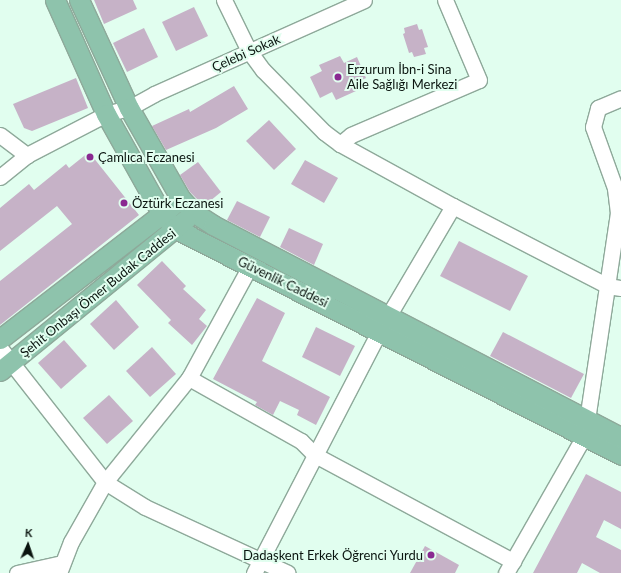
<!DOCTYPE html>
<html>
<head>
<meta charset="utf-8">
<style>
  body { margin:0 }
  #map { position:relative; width:621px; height:573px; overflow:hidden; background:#e1feef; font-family:Lato,sans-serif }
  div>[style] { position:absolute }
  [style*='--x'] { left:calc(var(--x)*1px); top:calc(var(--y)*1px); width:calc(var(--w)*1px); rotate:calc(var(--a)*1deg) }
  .building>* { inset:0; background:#c6b2c7 }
  .roads { filter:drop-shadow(1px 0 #8ea99a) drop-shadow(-1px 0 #8ea99a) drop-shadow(0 1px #8ea99a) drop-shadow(0 -1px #8ea99a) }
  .minor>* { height:15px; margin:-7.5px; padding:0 7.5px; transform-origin:7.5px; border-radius:7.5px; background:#fff }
  .major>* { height:19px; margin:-9.5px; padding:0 9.5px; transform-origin:9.5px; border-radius:9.5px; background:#8ec3ac }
  .dots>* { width:11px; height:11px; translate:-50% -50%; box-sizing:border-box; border:2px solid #e1feef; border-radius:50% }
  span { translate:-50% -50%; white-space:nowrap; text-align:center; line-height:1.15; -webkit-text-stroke:4px #e1feef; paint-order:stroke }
  .street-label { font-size:13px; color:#0a140f }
  .poi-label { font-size:13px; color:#0a140f }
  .left { translate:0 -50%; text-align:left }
  .right { translate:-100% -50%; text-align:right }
  .north { position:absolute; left:8px; top:525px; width:40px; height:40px; -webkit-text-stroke:3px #e1feef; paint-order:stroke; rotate:3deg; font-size:11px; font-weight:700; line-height:16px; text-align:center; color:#0a140f }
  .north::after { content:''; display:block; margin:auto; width:14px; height:18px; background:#0a140f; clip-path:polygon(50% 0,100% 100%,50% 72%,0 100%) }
</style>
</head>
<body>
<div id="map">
  <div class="building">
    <div style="clip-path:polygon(94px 0,133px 0,137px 9px,104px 24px)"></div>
    <div style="clip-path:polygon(194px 7px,208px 36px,176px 51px,162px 22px)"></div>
    <div style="clip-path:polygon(417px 24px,419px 30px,422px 29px,428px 47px,424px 48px,426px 54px,414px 57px,412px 52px,409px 53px,403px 34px,405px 33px,404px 28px)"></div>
    <div style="clip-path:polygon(144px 28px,158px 57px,127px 72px,113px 43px)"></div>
    <div style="clip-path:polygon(340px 56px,344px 63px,357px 57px,366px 78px,353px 84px,356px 91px,336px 100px,332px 92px,320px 98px,310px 77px,322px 71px,319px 65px)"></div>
    <div style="clip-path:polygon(76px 78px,88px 108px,32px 131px,24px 128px,13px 104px)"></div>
    <div style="clip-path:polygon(234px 86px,248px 109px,216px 128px,166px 150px,152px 126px,189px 109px,190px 112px)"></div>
    <div style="clip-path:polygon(269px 120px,296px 149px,274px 170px,246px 141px)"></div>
    <div style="clip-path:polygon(89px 152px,139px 215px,0 325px,0 281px,72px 224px,57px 206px,0 251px,0 208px,29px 184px,34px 190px,66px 164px,69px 168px)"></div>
    <div style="clip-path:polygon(305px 160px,338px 178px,324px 203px,291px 184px)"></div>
    <div style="clip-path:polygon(198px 162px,221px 192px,204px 206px,190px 192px,180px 175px)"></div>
    <div style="clip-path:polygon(237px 201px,270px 217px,260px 237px,227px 220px)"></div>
    <div style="clip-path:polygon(289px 228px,323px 244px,314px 265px,280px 247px)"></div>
    <div style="clip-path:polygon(459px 241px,528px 276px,510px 311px,440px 276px)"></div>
    <div style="clip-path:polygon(162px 261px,186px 286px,183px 289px,206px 310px,199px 319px,207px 326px,192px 345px,168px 323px,171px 320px,137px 285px)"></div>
    <div style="clip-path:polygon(257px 298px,285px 313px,262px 361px,330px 397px,316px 425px,297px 415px,299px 410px,280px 401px,273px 415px,255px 405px,257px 402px,213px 379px)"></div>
    <div style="clip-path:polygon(116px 300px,139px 327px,114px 350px,90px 324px)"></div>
    <div style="clip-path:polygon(316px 327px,355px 346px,340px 376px,302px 357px)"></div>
    <div style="clip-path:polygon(503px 332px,584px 374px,571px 398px,490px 356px)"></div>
    <div style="clip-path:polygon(64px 340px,87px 366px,61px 389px,38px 363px)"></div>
    <div style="clip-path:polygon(152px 347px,176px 374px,150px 397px,126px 371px)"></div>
    <div style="clip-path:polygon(109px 395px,133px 421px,107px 444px,83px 418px)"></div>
    <div style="clip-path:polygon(586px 474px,621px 492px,621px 529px,604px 520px,596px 537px,621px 550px,621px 573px,600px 573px,582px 563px,577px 573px,533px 573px)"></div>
    <div style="clip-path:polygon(425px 546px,459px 565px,455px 573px,410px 573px)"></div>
  </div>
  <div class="roads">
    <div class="minor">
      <div style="--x:224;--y:0;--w:57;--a:63.9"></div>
      <div style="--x:249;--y:51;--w:24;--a:54"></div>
      <div style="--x:263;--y:70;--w:87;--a:45.5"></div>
      <div style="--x:324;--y:132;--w:20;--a:37"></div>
      <div style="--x:340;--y:144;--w:129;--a:28.8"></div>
      <div style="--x:453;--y:206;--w:144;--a:120.5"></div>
      <div style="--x:380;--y:330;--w:274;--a:117.4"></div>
      <div style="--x:0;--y:135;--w:34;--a:37"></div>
      <div style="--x:340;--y:144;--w:14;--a:-39"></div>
      <div style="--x:351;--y:135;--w:139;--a:-23.3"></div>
      <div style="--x:479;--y:80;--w:87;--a:-113"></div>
      <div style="--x:0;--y:177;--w:35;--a:-39"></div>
      <div style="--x:27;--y:155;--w:89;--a:-27.4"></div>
      <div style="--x:106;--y:114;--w:24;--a:-15"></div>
      <div style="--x:129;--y:108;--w:29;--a:-29"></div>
      <div style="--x:154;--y:94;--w:230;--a:-24.1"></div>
      <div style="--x:453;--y:206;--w:174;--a:27.3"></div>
      <div style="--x:608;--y:286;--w:13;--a:9"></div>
      <div style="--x:0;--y:348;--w:170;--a:51.9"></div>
      <div style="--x:105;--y:482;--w:47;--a:32"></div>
      <div style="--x:145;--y:507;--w:157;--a:24.8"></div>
      <div style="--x:189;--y:378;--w:129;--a:29.4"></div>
      <div style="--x:301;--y:441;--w:20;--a:45"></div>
      <div style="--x:315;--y:455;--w:225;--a:28.2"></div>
      <div style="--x:587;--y:420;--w:209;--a:-81.5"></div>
      <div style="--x:618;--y:213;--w:25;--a:-97"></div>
      <div style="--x:615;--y:188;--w:65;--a:-109.8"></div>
      <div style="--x:593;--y:127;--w:20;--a:-75"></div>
      <div style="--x:598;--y:108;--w:25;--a:-23"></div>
      <div style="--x:17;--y:573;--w:46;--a:-12.5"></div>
      <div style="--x:59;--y:573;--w:33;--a:-69"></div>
      <div style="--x:71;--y:542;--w:69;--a:-60.5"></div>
      <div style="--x:105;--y:482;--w:134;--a:-51.1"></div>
      <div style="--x:189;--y:378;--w:128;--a:-61.4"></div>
      <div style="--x:506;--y:573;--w:158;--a:-60.3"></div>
    </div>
    <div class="major">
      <div style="--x:55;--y:0;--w:125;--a:65.9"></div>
      <div style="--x:106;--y:114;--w:115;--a:60.8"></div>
      <div style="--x:162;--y:214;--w:21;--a:47"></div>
      <div style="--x:176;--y:229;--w:499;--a:26.9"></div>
      <div style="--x:79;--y:0;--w:119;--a:65.2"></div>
      <div style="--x:129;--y:108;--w:105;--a:60.3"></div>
      <div style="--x:181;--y:199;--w:18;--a:47"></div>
      <div style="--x:193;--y:212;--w:24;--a:33"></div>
      <div style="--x:213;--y:225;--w:460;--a:27.5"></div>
      <div style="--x:0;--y:339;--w:217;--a:-37.7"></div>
      <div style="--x:0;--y:371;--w:239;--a:-39.2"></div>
    </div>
  </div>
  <div class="dots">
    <div style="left:338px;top:77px;background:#8a2991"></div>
    <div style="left:90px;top:157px;background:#8a2991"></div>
    <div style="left:124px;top:203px;background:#8a2991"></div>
    <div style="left:431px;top:555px;background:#8a2991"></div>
  </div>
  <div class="street-label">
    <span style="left:246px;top:53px;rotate:-24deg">Çelebi Sokak</span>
    <span style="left:283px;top:282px;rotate:26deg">Güvenlik Caddesi</span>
    <span style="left:98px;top:293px;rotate:-39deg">Şehit Onbaşı Ömer Budak Caddesi</span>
  </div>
  <div class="poi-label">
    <span class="left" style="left:347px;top:77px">Erzurum İbn-i Sina<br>Aile Sağlığı Merkezi</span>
    <span class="left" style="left:98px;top:157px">Çamlıca Eczanesi</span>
    <span class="left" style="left:132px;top:203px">Öztürk Eczanesi</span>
    <span class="right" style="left:423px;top:555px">Dadaşkent Erkek Öğrenci Yurdu</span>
  </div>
  <div class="north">K</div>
</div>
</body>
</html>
